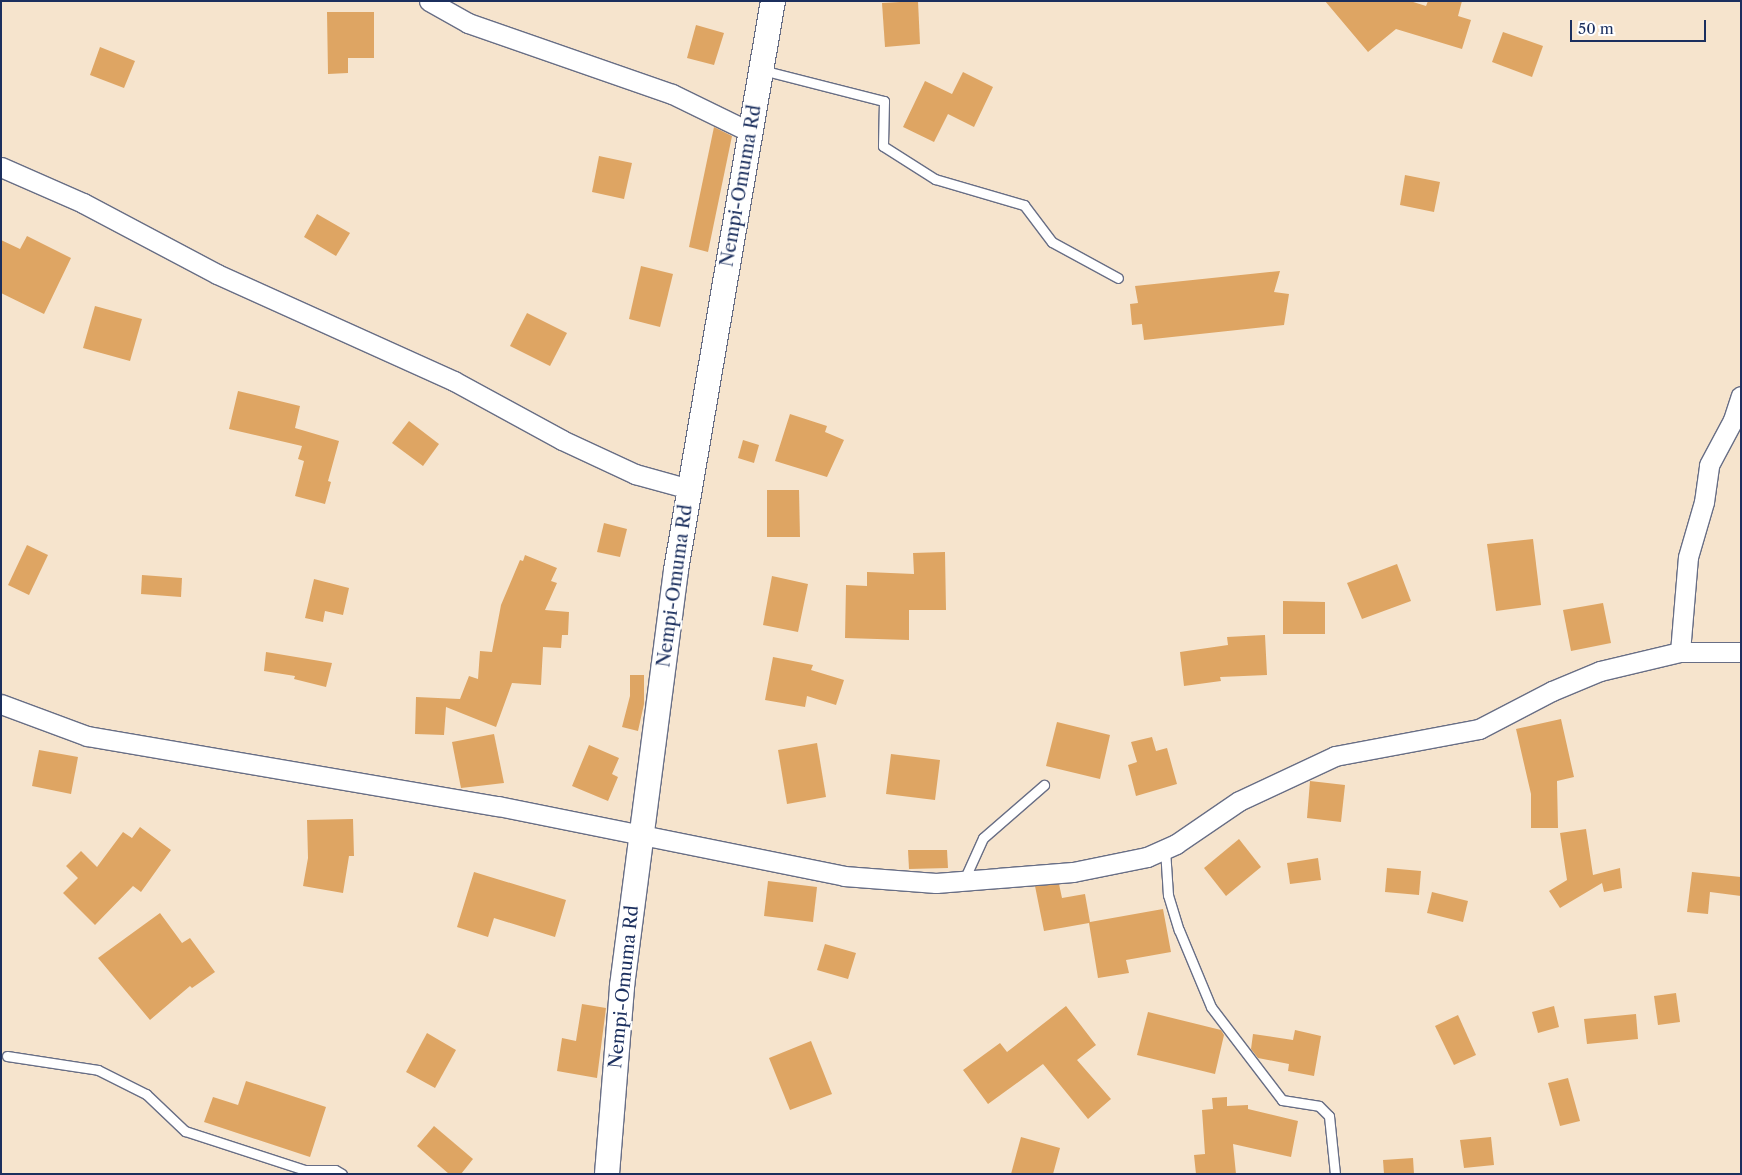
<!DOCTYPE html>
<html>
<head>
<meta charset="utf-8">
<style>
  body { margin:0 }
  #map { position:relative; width:1742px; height:1175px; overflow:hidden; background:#f6e4cd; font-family:"Libre Caslon Text",serif }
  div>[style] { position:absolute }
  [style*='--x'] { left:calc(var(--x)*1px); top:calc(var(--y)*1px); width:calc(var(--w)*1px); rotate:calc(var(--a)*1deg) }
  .building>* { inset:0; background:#dea563 }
  .roads { filter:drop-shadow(1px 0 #686e85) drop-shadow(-1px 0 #686e85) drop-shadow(0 1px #686e85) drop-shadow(0 -1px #686e85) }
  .service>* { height:9px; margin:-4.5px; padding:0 4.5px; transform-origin:4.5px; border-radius:4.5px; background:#fff }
  .minor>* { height:19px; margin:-9.5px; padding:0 9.5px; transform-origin:9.5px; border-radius:9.5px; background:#fff }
  .tertiary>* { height:24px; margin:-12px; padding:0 12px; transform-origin:12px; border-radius:12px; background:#fff }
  span { translate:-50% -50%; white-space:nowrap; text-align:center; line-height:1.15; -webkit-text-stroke:4px #fff; paint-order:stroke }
  .street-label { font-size:18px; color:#1b2f5e }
  .frame { position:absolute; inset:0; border:2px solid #1b2f5e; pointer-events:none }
  .scale { position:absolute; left:1570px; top:20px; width:136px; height:22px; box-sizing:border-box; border:2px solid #1b2f5e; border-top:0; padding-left:6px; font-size:15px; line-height:18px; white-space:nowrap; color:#1b2f5e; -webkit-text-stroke:4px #fff; paint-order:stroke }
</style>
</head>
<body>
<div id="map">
  <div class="building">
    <div style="clip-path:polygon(918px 1px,920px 44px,885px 47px,882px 3px)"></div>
    <div style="clip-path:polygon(1325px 1px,1410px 1px,1426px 6px,1428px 1px,1462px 1px,1458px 16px,1471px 20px,1462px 49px,1396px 29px,1368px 52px)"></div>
    <div style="clip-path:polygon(327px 12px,374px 12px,374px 58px,348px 58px,348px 73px,328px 74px)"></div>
    <div style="clip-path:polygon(696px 25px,724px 33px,714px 65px,687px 58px)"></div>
    <div style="clip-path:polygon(1503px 32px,1543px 46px,1532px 77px,1492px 62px)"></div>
    <div style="clip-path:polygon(100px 47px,135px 61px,124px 88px,90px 75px)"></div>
    <div style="clip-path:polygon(963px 72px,993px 87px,974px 127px,948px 114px,934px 142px,903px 127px,925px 81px,952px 94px)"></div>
    <div style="clip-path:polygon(714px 127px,732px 136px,708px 252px,689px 247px)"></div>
    <div style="clip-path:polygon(599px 156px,632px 163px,624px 199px,592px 192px)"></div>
    <div style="clip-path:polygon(1405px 175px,1440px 182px,1434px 212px,1400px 205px)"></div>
    <div style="clip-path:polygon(317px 214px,350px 233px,336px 256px,304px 237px)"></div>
    <div style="clip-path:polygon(27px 236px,71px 258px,44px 314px,1px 293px,1px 240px,20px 249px)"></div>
    <div style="clip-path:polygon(641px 266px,673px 274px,660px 327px,629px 319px)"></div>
    <div style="clip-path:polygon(1280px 271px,1274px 292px,1289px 294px,1284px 325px,1144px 340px,1142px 324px,1132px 325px,1130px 304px,1138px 303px,1135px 286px)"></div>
    <div style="clip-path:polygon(95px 306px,142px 319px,130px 361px,83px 348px)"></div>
    <div style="clip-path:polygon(527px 313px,567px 333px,550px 366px,510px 346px)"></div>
    <div style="clip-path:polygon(238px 391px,300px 406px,295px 428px,339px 441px,328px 481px,331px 482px,325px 504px,295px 496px,304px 461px,298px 459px,302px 446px,229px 429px)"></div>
    <div style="clip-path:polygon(790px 414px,827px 426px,825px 432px,844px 440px,827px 477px,775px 461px)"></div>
    <div style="clip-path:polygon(409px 421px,439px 444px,423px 466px,392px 443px)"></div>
    <div style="clip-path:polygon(743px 440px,759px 445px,754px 463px,738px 458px)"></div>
    <div style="clip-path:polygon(767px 490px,799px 490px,800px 537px,767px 537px)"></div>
    <div style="clip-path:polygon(604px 523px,627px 529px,620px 557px,597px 552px)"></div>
    <div style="clip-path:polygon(1533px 539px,1541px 605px,1496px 611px,1487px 544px)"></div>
    <div style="clip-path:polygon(27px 545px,48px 555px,29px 595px,8px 585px)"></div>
    <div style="clip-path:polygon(945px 552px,946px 610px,909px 610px,909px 640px,845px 638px,846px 585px,867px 586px,867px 572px,914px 574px,913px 553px)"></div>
    <div style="clip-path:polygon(525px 555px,557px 568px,551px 581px,557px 583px,545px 610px,569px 612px,568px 635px,562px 635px,561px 648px,543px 647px,541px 685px,512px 683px,496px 727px,446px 707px,444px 735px,415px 734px,416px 697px,460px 699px,469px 676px,478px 679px,480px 651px,492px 652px,501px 605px,520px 560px,523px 561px)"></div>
    <div style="clip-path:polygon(1397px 564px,1411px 601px,1362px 619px,1347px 583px)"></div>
    <div style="clip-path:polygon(142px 575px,182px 578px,181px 597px,141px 594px)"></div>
    <div style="clip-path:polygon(772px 576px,808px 584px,798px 632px,763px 625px)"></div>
    <div style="clip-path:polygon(314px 579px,349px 588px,343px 615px,325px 611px,323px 622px,305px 618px)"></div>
    <div style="clip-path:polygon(1283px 601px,1325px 602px,1325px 634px,1283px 634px)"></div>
    <div style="clip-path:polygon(1603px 603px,1611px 643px,1571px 651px,1563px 610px)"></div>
    <div style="clip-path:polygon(1265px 635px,1267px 675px,1220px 677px,1221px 681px,1184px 686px,1180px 652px,1228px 645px,1227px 637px)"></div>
    <div style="clip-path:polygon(266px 652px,332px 663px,326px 687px,294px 679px,295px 676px,264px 671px)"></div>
    <div style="clip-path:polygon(773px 657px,813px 665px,811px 670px,844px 680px,836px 705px,807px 696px,805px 707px,765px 700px)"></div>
    <div style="clip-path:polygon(630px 675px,644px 675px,644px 704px,638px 731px,622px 727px,630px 696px)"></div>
    <div style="clip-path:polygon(1561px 719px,1574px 777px,1557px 781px,1558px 828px,1531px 828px,1531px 794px,1516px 729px)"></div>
    <div style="clip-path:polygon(1057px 722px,1110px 735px,1100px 779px,1046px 766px)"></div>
    <div style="clip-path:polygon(494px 734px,504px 783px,461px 788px,452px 742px)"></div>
    <div style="clip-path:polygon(1152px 737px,1156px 751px,1167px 748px,1177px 784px,1136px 796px,1128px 765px,1137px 762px,1131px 742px)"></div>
    <div style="clip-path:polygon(817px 743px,826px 797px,787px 804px,778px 750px)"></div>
    <div style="clip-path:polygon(589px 745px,619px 758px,612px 774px,618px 777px,608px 801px,572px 786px)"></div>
    <div style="clip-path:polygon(39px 750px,78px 757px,71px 794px,32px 786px)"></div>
    <div style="clip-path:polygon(891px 754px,940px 760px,935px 800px,886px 794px)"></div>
    <div style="clip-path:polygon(1310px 781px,1345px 785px,1341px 822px,1307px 818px)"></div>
    <div style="clip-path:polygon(353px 819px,354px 856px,349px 856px,343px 893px,303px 886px,308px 858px,307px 820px)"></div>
    <div style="clip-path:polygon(140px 827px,171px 850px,141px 892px,133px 886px,95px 925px,63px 893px,78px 878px,66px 866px,81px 851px,97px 867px,123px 832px,132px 838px)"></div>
    <div style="clip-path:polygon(1586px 829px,1593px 875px,1620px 868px,1622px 888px,1604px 892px,1602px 883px,1560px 908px,1549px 891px,1567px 880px,1560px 833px)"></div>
    <div style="clip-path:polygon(1239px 839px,1261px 867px,1226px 896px,1204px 868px)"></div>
    <div style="clip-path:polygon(908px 850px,947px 850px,948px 868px,909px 869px)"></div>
    <div style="clip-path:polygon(1318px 858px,1321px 880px,1290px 884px,1287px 863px)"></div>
    <div style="clip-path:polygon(1387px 868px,1421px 871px,1419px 895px,1385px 892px)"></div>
    <div style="clip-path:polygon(474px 872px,566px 900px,555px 937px,494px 918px,488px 937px,457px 927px)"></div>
    <div style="clip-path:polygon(1692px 872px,1741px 877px,1741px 896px,1710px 892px,1708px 914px,1687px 912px)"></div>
    <div style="clip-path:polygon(768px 881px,817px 887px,813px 922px,764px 916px)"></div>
    <div style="clip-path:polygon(1059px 884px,1062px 898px,1085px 894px,1090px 922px,1163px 909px,1171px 952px,1126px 960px,1129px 973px,1098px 978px,1089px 923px,1044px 931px,1035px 886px)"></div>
    <div style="clip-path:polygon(1432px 892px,1468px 901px,1463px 922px,1427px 913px)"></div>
    <div style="clip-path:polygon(160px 913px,182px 943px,190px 938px,215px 972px,192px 988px,190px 986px,150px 1020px,98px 958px)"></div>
    <div style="clip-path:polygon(825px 944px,856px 953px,848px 979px,817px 970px)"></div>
    <div style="clip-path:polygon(1676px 993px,1680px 1022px,1658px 1025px,1654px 996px)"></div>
    <div style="clip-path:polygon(582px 1004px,606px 1008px,597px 1078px,557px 1071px,562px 1038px,576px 1041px)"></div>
    <div style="clip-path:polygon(1066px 1006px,1096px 1045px,1077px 1060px,1111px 1099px,1088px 1119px,1043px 1064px,988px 1104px,963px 1070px,1000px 1043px,1007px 1052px)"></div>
    <div style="clip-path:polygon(1554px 1006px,1559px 1027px,1538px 1033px,1532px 1012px)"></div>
    <div style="clip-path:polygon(1148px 1012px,1221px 1030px,1224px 1035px,1215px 1074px,1137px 1055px)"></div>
    <div style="clip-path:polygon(1636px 1014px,1638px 1039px,1587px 1044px,1584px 1019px)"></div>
    <div style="clip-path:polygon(1458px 1015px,1476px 1055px,1454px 1065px,1435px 1026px)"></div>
    <div style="clip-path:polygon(1295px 1030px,1321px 1036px,1314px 1076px,1288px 1071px,1289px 1064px,1258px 1058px,1251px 1049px,1253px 1034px,1293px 1040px)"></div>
    <div style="clip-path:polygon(427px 1033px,456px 1050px,435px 1088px,406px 1072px)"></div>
    <div style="clip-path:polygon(811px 1041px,832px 1094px,790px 1110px,769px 1058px)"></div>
    <div style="clip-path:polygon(1568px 1078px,1580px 1121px,1560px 1126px,1548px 1083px)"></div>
    <div style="clip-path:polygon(246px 1081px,326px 1107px,310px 1157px,204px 1122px,213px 1097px,238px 1105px)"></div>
    <div style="clip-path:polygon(1227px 1097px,1227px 1106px,1248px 1105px,1248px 1109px,1298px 1121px,1291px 1157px,1233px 1144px,1236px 1174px,1196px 1174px,1194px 1155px,1205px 1154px,1202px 1110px,1213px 1109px,1212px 1098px)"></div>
    <div style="clip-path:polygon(434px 1126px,473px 1159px,461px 1174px,449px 1174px,417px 1146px)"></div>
    <div style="clip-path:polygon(1021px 1137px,1060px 1148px,1053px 1174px,1011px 1174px)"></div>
    <div style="clip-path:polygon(1491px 1137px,1494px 1165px,1464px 1168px,1460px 1140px)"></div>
    <div style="clip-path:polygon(1413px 1158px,1414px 1174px,1384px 1174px,1383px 1160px)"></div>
  </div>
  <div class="roads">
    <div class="service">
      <div style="--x:762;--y:70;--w:126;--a:14.3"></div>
      <div style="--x:884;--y:101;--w:45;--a:91.3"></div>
      <div style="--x:883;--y:146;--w:62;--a:32.4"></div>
      <div style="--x:935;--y:179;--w:93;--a:16.3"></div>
      <div style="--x:1024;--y:205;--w:46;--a:52.9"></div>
      <div style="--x:1052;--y:242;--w:75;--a:28.6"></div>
      <div style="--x:1165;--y:849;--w:46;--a:86.3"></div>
      <div style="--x:1168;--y:895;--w:37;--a:73"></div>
      <div style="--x:1179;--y:930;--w:83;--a:67.4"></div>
      <div style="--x:1211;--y:1007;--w:117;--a:52.6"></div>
      <div style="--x:1282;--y:1100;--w:37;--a:9"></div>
      <div style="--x:1319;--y:1106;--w:14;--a:45"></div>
      <div style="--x:1329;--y:1116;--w:58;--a:84.1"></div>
      <div style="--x:964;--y:880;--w:46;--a:-65.7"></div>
      <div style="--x:983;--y:838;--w:81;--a:-41"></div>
      <div style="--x:7;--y:1056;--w:92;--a:8.7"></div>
      <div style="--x:98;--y:1070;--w:54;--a:26.6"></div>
      <div style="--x:146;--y:1094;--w:54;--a:43.5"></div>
      <div style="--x:185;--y:1131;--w:126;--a:18"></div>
      <div style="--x:305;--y:1170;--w:30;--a:0"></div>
      <div style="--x:335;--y:1170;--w:8;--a:30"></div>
    </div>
    <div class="minor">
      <div style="--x:429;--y:1;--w:45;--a:29.4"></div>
      <div style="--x:468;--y:23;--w:216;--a:19.2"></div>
      <div style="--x:672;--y:94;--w:87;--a:26"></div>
      <div style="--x:1;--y:167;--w:90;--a:23.7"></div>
      <div style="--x:83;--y:203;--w:152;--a:27.9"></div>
      <div style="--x:217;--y:274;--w:260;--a:24.3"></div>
      <div style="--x:454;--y:381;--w:123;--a:28.6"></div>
      <div style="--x:562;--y:440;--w:81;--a:25"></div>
      <div style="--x:635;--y:474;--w:56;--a:15.5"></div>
      <div style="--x:1680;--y:652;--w:95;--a:-85.2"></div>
      <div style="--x:1688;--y:557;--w:57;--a:-73.8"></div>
      <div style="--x:1704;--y:502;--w:37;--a:-82"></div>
      <div style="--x:1709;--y:465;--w:51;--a:-61.9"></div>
      <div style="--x:1733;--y:420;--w:25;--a:-72"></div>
      <div style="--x:1;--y:704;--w:92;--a:20.4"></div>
      <div style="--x:87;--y:736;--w:417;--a:9.7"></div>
      <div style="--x:498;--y:806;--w:353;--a:11.4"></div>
      <div style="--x:844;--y:876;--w:92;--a:4.4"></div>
      <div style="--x:936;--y:883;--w:137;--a:-4.6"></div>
      <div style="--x:1073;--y:872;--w:76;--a:-11.5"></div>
      <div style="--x:1147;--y:857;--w:32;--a:-24"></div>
      <div style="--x:1176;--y:844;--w:76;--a:-34.3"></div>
      <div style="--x:1239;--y:801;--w:106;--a:-25.1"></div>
      <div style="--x:1335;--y:756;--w:147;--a:-10.6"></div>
      <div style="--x:1479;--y:729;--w:82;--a:-27.5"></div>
      <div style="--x:1552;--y:691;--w:52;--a:-22.6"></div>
      <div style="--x:1600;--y:671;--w:82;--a:-13.4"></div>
      <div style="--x:1680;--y:652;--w:61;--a:0"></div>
    </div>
    <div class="tertiary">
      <div style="--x:607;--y:1174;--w:189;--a:-85.4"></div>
      <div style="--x:622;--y:986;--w:419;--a:-82.6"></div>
      <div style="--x:676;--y:570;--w:577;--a:-80.33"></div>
    </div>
  </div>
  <div class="street-label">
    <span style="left:741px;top:186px;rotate:-80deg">Nempi-Omuma Rd</span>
    <span style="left:675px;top:586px;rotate:-82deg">Nempi-Omuma Rd</span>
    <span style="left:624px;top:987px;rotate:-84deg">Nempi-Omuma Rd</span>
  </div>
  <div class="frame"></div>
  <div class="scale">50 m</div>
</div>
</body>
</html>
